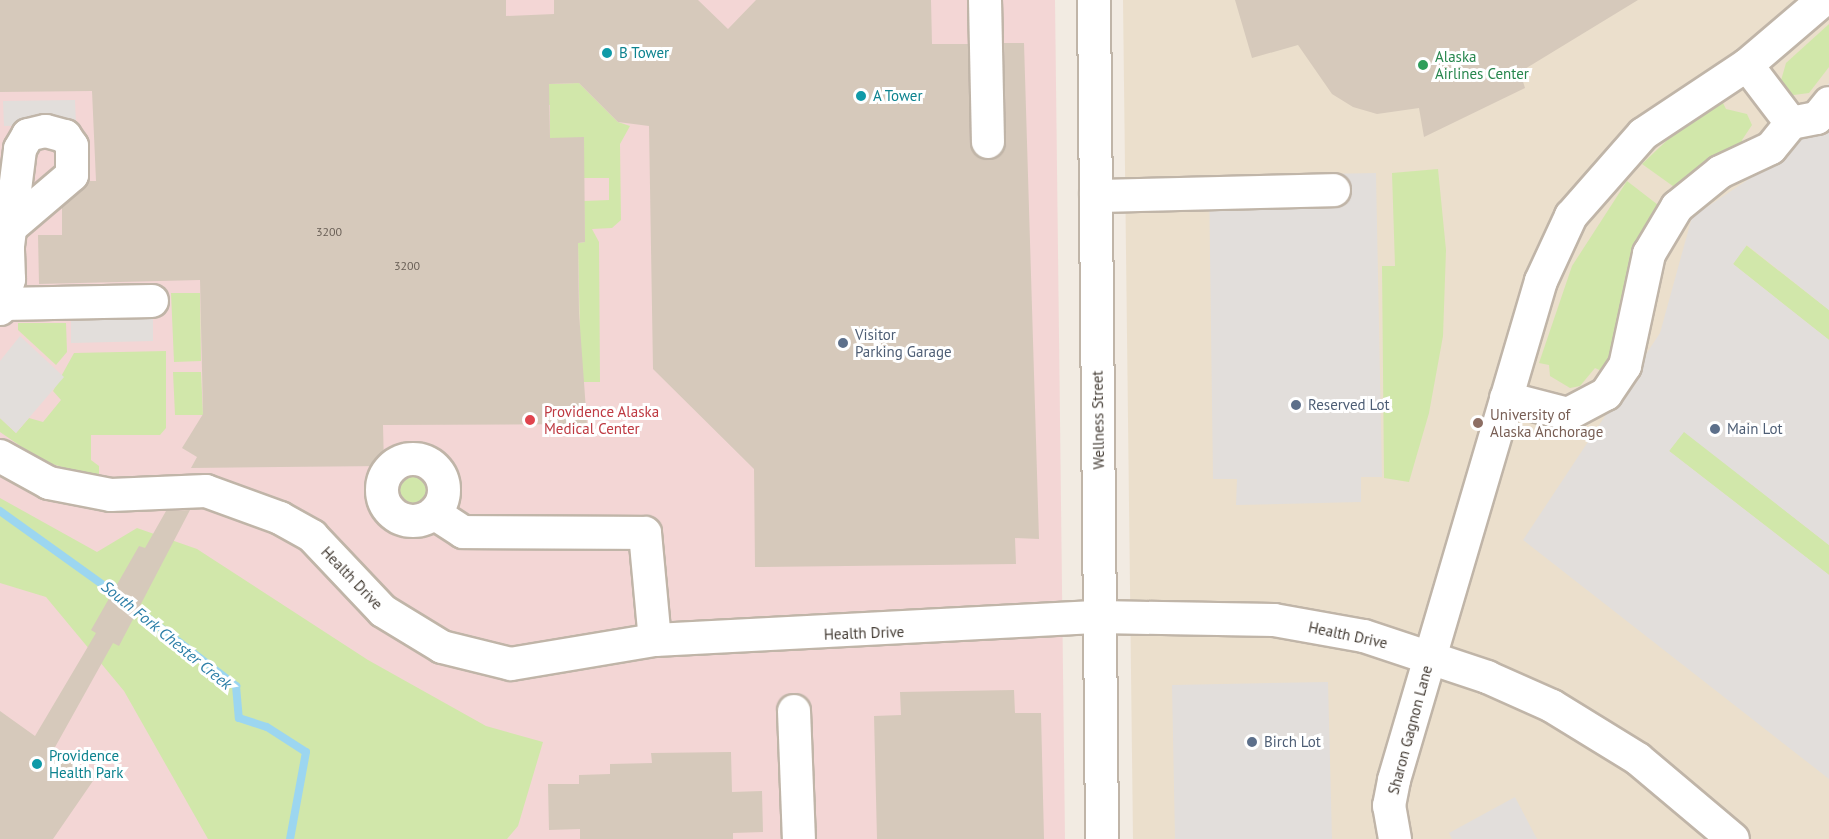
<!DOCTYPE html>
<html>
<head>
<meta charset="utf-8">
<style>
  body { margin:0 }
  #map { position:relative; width:1829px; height:839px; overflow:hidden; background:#f2ebe2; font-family:"PT Sans",sans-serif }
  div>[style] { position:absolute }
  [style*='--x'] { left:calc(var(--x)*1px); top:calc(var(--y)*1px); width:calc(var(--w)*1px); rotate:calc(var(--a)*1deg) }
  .education>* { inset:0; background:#ebdfcc }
  .medical>* { inset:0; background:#f3d6d5 }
  .green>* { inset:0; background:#d1e7aa }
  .round { border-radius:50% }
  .parking>* { inset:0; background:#e2dedb }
  .stream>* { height:8px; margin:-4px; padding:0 4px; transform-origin:4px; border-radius:4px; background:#9cd6f0 }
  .building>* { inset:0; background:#d6c9bb }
  .roads { filter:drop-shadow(2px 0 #c0b5a8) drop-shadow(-2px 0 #c0b5a8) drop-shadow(0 2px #c0b5a8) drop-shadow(0 -2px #c0b5a8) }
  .minor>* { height:32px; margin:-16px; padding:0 16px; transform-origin:16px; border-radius:16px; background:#fff }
  .minor>.ring { margin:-16px; padding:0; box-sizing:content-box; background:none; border:32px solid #fff; border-radius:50% }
  .dots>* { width:16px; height:16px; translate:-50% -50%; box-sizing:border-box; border:3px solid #fff; border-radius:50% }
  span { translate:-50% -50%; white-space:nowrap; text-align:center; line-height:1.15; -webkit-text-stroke:6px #fff; paint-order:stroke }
  .number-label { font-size:12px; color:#685e55 }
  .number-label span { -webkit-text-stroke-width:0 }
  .culture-label { font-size:15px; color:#0d838f }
  .left { translate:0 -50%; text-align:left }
  .leisure-label { font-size:15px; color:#27864d }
  .service-label { font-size:15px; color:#4e5e75 }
  .health-label { font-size:15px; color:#be3a42 }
  .education-label { font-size:15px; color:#785e54 }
  .street-label { font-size:15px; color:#433b33 }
  .water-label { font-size:16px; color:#2b7ea7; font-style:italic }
</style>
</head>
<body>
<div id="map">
  <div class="education">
    <div style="clip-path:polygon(1123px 0,1829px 0,1829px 839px,1133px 839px)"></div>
  </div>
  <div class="medical">
    <div style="clip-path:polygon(0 0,1055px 0,1065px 839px,0 839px)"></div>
  </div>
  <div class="green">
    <div style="clip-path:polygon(1829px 24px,1829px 67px,1809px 93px,1786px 96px,1780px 84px,1786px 63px)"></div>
    <div style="clip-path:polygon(579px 83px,618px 122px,630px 126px,620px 144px,621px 220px,612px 228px,592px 229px,599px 242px,600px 382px,581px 382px,578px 243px,585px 242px,584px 201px,609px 200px,609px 178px,584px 178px,550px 138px,550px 105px,518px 106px,524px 85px)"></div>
    <div style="clip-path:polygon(1722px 101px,1726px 109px,1747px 114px,1752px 125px,1742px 140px,1746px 148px,1677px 189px,1642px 164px,1680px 128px)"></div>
    <div style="clip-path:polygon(1438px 169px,1446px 250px,1443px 336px,1429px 413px,1409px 482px,1384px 478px,1382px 266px,1395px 266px,1392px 173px)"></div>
    <div style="clip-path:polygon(1627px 181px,1662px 208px,1616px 355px,1604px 372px,1595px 368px,1580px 386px,1570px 388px,1550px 376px,1549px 365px,1539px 363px,1572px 266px)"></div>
    <div style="clip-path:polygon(1746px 245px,1829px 310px,1829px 340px,1733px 264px)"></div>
    <div style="clip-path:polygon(171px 293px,200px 293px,201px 361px,174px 362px)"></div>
    <div style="clip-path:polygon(18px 323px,66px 323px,67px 352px,56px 365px,18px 330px)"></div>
    <div style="clip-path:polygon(166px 351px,166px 428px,160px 435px,91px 435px,91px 460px,99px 466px,99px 478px,42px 461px,0 432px,0 418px,16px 433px,29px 418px,43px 422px,61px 400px,53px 391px,74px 353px)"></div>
    <div style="clip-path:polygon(173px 372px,201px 372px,203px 415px,175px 415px)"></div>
    <div style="clip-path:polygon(1684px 431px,1829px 545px,1829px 575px,1669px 451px)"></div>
    <div class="round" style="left:398px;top:475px;width:30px;height:30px"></div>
    <div style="clip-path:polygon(0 498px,97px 552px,137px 528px,197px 549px,368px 660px,486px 726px,543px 742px,518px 826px,507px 839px,208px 839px,124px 691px,46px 597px,0 583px)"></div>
  </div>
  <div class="parking">
    <div style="clip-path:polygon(1829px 83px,1829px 310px,1747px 245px,1733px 264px,1829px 340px,1829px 545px,1684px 432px,1669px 451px,1829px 575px,1829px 779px,1523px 540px,1660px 333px,1692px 217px,1758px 173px)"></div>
    <div style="clip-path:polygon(75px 100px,76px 124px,4px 126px,3px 101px)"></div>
    <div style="clip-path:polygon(1376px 173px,1382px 477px,1361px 477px,1361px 502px,1236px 505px,1237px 479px,1213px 479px,1209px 176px)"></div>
    <div style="clip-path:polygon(153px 313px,153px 341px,71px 343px,71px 315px)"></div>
    <div style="clip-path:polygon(20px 336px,64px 377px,16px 433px,0 418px,0 361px)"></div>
    <div style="clip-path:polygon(1328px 682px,1332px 839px,1175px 839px,1172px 685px)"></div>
    <div style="clip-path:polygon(1515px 797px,1537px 839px,1452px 839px,1449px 833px)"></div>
  </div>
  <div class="stream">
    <div style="--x:0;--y:511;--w:148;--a:35.6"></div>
    <div style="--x:131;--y:605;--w:133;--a:37.6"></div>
    <div style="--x:236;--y:686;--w:32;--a:85"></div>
    <div style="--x:239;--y:718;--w:29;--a:18"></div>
    <div style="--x:267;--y:727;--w:46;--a:32.7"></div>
    <div style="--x:306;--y:752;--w:88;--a:100.4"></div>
  </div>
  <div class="building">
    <div style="clip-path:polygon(0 0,506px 0,506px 16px,554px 14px,554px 0,698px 0,728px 29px,756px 0,931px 0,932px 44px,968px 44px,970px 143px,979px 157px,988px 160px,998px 157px,1006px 142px,1004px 43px,1024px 43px,1039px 539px,1015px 538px,1016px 564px,755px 567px,754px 469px,653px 369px,649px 126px,618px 122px,579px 83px,549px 84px,550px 138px,584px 137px,585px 242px,578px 243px,579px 313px,587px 424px,383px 425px,384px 466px,191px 468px,197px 457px,182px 448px,203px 414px,200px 280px,39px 284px,38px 235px,62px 235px,62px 207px,89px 181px,96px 181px,92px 91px,0 92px)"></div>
    <div style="clip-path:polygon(1235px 0,1638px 0,1520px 72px,1525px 88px,1424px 137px,1419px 108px,1377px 114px,1353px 107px,1332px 94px,1298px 45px,1252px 58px)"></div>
    <div style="clip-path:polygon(190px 510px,119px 646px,113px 643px,54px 749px,95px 778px,53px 839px,0 839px,0 711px,35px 736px,96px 633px,91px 630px,139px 546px,145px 548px,166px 511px)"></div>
    <div style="clip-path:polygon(1014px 690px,1015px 713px,1041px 713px,1044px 839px,877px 839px,874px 716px,901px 715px,900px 692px)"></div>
    <div style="clip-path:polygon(731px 752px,732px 792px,762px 791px,763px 832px,733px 833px,733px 839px,580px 839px,580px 829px,549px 830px,548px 784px,579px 784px,579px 775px,610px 774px,610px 764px,652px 763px,651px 753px)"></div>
  </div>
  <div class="roads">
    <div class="minor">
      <div style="--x:985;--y:0;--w:142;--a:88.8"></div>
      <div style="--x:1094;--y:0;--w:839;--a:89.45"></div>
      <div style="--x:1747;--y:65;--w:73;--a:52.8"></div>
      <div style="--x:1791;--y:123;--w:26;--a:-11"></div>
      <div style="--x:1817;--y:118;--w:19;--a:-51"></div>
      <div style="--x:1096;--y:196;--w:238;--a:-1.4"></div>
      <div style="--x:4;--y:304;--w:148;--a:-1.2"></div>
      <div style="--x:0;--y:309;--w:31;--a:-73"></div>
      <div style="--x:9;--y:279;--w:33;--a:-92"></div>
      <div style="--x:8;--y:246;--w:98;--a:-82.9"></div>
      <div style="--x:20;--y:149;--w:16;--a:-60"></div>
      <div style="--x:28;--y:135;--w:18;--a:-13"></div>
      <div style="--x:46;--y:131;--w:20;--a:15"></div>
      <div style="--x:65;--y:136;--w:12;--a:55"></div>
      <div style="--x:72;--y:146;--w:29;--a:90"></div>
      <div style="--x:72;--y:175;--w:79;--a:139.6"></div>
      <div style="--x:1506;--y:398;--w:64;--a:14.5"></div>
      <div style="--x:1568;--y:414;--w:43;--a:-27.8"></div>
      <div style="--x:1606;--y:394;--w:34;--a:-56"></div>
      <div style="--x:1625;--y:366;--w:115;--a:-77.9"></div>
      <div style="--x:1649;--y:254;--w:55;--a:-59.2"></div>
      <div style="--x:1677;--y:207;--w:55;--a:-39.1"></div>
      <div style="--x:1720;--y:172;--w:56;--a:-25.2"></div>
      <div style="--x:1771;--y:148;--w:32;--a:-51"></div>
      <div style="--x:0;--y:456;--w:56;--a:28.9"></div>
      <div style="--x:49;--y:483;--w:63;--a:11"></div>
      <div style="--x:111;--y:495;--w:95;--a:-2.4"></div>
      <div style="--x:206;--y:491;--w:79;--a:20"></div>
      <div style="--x:280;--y:518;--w:37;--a:29"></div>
      <div style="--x:312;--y:536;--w:103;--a:46.6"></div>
      <div style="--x:383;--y:611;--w:69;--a:31.4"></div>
      <div style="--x:442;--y:647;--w:71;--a:13.8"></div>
      <div style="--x:511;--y:664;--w:146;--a:-9.5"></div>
      <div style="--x:655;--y:640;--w:445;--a:-3"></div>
      <div style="--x:1099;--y:617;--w:175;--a:1"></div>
      <div style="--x:1274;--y:620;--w:91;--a:10.1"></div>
      <div style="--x:1364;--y:636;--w:130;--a:18.4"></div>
      <div style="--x:1487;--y:677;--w:71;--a:24"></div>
      <div style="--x:1552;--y:706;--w:101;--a:31.6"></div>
      <div style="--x:1638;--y:759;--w:124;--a:40.1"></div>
      <div class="ring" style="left:382px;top:459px;width:30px;height:30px"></div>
      <div style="--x:434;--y:513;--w:35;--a:33"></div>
      <div style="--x:463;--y:532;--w:182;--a:0.3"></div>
      <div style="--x:645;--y:533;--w:107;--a:84.7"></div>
      <div style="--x:794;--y:711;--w:128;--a:87.8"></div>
      <div style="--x:1395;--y:839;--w:34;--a:-100"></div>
      <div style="--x:1389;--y:806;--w:26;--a:-79"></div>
      <div style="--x:1394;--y:780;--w:520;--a:-73.59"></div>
      <div style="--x:1541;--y:281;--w:72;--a:-65.2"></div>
      <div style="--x:1571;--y:216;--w:109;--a:-48.7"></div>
      <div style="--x:1643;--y:134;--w:125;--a:-33.6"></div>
      <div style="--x:1747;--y:65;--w:100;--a:-40.5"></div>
    </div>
  </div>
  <div class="dots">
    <div style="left:607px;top:53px;background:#0f9aa8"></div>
    <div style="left:1423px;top:65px;background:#2e9e5b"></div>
    <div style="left:861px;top:96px;background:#0f9aa8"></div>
    <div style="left:843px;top:343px;background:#5c6f8a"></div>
    <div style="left:1296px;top:405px;background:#5c6f8a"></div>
    <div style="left:530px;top:420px;background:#e0444e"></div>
    <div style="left:1478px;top:423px;background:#8d6e63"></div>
    <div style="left:1715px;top:429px;background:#5c6f8a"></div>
    <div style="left:1252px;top:742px;background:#5c6f8a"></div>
    <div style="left:37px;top:764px;background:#0f9aa8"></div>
  </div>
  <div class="number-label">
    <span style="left:329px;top:232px">3200</span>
    <span style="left:407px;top:266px">3200</span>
  </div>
  <div class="culture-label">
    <span class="left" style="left:619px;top:53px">B Tower</span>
    <span class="left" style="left:873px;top:96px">A Tower</span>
    <span class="left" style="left:49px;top:764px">Providence<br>Health Park</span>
  </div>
  <div class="leisure-label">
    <span class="left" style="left:1435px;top:65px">Alaska<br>Airlines Center</span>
  </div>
  <div class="service-label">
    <span class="left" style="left:855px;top:343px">Visitor<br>Parking Garage</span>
    <span class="left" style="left:1308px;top:405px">Reserved Lot</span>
    <span class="left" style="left:1727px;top:429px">Main Lot</span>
    <span class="left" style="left:1264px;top:742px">Birch Lot</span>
  </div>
  <div class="health-label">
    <span class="left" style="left:544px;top:420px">Providence Alaska<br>Medical Center</span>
  </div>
  <div class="education-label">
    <span class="left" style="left:1490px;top:423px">University of<br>Alaska Anchorage</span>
  </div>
  <div class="street-label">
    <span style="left:1098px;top:420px;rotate:-91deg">Wellness Street</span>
    <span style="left:352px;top:578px;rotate:46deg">Health Drive</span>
    <span style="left:864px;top:633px;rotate:-2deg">Health Drive</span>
    <span style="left:1348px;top:635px;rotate:12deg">Health Drive</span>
    <span style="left:1410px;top:730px;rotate:-75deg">Sharon Gagnon Lane</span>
  </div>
  <div class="water-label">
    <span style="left:167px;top:635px;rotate:39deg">South Fork Chester Creek</span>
  </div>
</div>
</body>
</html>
